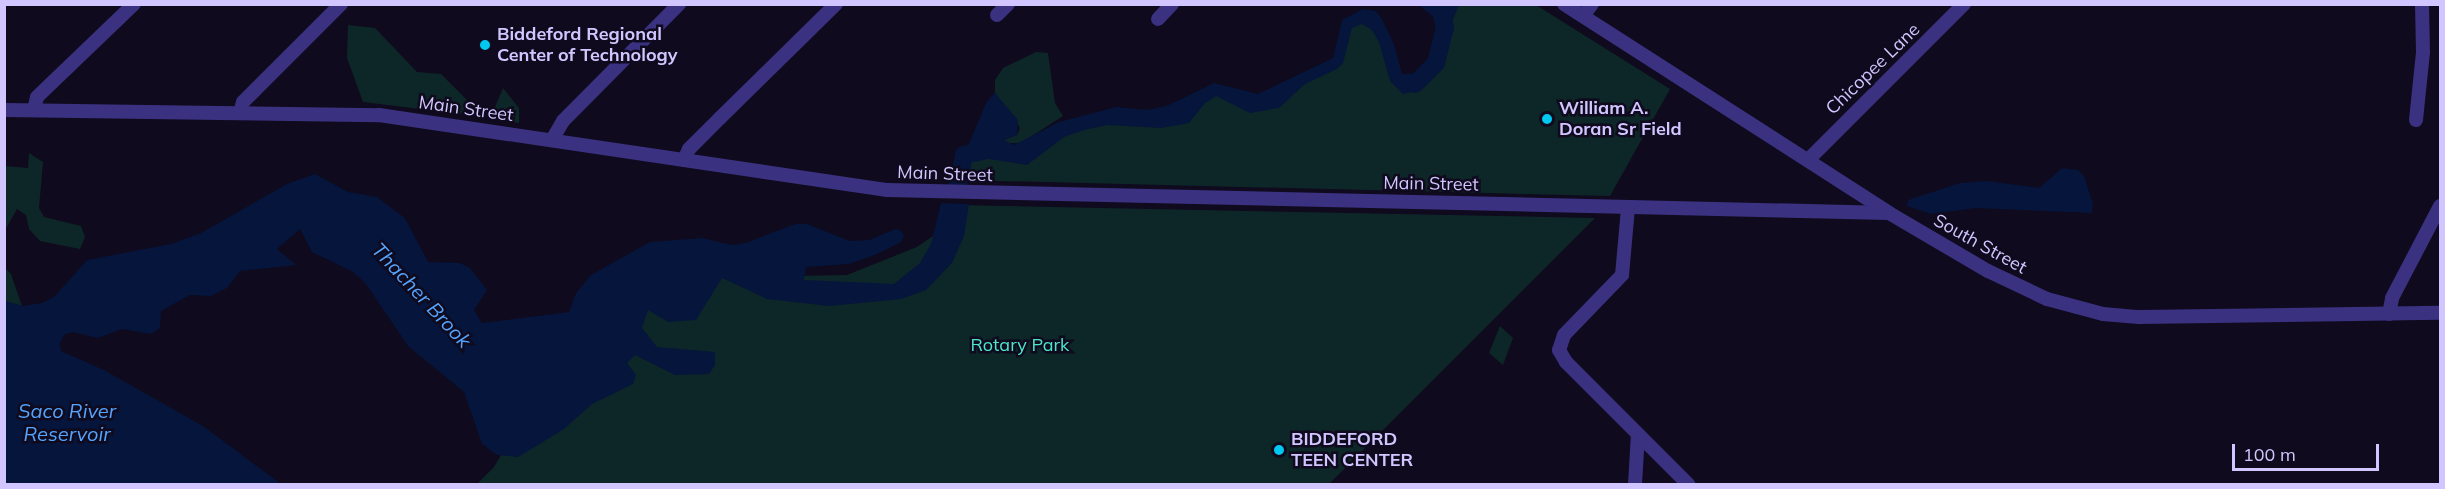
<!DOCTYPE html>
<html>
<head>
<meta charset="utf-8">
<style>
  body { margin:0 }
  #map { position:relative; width:2445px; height:489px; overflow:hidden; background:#0f0a1d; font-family:Mulish,sans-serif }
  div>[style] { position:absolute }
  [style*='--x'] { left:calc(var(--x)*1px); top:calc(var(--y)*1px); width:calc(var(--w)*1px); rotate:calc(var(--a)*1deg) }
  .green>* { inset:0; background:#0d2728 }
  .water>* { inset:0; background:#05153b }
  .river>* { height:18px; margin:-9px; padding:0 9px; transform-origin:9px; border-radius:9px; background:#05153b }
  .minor>* { height:14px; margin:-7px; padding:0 7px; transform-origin:7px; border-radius:7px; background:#3a3180 }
  .dots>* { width:16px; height:16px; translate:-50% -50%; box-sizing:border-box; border:3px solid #0f0a1d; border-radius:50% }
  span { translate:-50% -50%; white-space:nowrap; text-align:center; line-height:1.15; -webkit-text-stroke:5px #0f0a1d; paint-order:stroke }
  .poi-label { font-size:18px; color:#d1c6ff; font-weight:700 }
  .left { translate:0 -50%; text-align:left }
  .street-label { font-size:18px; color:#d1c6ff }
  .park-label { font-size:18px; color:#4be7cb }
  .water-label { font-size:20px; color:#54a4ff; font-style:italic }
  .frame { position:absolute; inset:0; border:6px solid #d1c6ff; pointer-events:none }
  .scale { position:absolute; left:2232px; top:444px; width:147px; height:27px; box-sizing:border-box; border:3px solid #d1c6ff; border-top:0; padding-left:8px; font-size:18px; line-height:21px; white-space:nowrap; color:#d1c6ff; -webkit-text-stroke:4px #0f0a1d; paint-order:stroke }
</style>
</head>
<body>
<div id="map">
  <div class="green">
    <div style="clip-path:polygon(1442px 5px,1536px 5px,1670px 89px,1610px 196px,961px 180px,969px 172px,964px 168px,967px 155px,1006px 151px,1074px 127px,1161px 119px,1209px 93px,1247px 104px,1333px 65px,1349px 22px,1369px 18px,1397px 71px,1407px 77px,1423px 75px,1447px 46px,1453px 28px)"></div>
    <div style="clip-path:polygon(348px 25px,375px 28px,417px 72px,441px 74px,470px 103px,470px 115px,363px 102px,347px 58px)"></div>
    <div style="clip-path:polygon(1036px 52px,1048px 53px,1055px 103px,1063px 116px,1021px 143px,1006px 143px,1004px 140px,1017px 135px,1020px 128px,995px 93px,995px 80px,1003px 68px)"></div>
    <div style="clip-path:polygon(503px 88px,519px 108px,519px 123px,490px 119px)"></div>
    <div style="clip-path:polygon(29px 153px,43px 162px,39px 208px,44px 217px,81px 226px,85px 237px,80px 249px,40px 241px,29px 229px,26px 215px,17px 209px,5px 230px,5px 166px,28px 168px)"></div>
    <div style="clip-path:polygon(957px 205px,1595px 218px,1329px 484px,477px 484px,494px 467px,548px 376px,679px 278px,847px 275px,917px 247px,952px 223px)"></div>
    <div style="clip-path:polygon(4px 267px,11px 274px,22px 306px,5px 301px)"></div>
    <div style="clip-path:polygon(1500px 326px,1513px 338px,1503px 365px,1489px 353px)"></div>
  </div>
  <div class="water">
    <div style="clip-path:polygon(1419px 5px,1459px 5px,1451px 24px,1445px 27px)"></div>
    <div style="clip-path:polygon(1363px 9px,1376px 11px,1382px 19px,1394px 44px,1402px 74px,1424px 73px,1436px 63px,1429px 79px,1415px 91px,1403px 94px,1390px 81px,1379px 42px,1372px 30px,1362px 24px,1352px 28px,1343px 63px,1337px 69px,1305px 84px,1279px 108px,1250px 113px,1216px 96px,1205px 103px,1189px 123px,1161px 128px,1108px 125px,1084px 130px,1064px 137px,1027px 165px,964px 155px,987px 101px,995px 93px,1018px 120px,1017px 135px,1004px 140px,1014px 145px,1059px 122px,1116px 107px,1148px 110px,1169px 105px,1214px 83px,1258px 94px,1333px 58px,1342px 20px)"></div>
    <div style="clip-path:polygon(2062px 168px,2078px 170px,2084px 176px,2093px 204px,2092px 213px,1976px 208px,1931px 214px,1907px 206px,1908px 200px,1960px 183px,1987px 181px,2039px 188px)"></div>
    <div style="clip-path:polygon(315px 174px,348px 192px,377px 197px,405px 218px,428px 262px,460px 263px,470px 268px,487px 290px,474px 310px,482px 323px,569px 312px,576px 293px,591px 275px,650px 242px,703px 238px,731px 245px,746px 243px,795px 224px,807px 224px,850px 241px,869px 240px,896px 229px,901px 231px,904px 236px,901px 242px,875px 255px,849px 264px,806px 267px,804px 280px,894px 284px,920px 263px,931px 244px,941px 203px,969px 204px,964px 236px,952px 263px,926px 290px,901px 299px,829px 306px,767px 299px,722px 278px,696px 320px,668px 322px,648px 310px,642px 328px,657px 347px,715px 352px,715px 365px,709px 374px,675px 375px,635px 355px,627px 363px,636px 375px,633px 384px,592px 404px,564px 429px,518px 457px,497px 455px,482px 444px,464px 392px,408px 346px,366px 284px,353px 272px,312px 252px,300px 229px,277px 249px,296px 265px,240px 271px,227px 288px,211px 296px,190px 295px,161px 311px,160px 328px,151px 334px,122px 329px,98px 338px,73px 332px,65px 334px,60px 343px,61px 351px,104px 370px,203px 426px,281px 484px,5px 484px,5px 301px,22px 306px,42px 303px,54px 297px,87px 260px,171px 244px,201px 233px,287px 184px)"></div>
  </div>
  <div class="river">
    <div style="--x:1415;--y:84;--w:30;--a:-45"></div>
    <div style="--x:1436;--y:63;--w:37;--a:-76"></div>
    <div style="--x:1445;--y:27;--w:24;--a:-105"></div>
    <div style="--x:958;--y:184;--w:30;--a:-78"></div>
    <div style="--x:964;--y:155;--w:25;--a:-12"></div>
  </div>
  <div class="minor">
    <div style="--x:1564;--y:4;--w:386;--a:32.7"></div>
    <div style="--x:1889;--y:213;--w:115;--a:30.4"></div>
    <div style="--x:1988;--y:271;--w:65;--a:25.4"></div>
    <div style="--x:2047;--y:299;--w:58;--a:15"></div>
    <div style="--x:2103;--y:314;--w:36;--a:5"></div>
    <div style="--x:2139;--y:317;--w:301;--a:-0.8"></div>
    <div style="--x:997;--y:15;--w:16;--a:-45"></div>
    <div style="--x:1583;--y:16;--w:15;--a:-53"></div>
    <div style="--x:1158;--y:19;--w:21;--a:-47"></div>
    <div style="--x:4;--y:110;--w:375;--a:0.8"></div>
    <div style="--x:379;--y:115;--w:514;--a:8.4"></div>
    <div style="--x:887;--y:190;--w:1002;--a:1.31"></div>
    <div style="--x:34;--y:110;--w:13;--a:-77"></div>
    <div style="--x:37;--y:97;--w:134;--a:-43.8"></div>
    <div style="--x:240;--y:113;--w:11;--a:-75"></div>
    <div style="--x:243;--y:102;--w:139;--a:-45"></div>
    <div style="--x:2416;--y:120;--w:68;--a:-84.1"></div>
    <div style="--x:2423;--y:52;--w:48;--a:-91.2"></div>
    <div style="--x:552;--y:140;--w:22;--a:-60"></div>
    <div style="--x:563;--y:121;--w:165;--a:-45.2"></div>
    <div style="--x:684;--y:160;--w:12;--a:-66"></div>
    <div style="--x:689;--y:149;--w:44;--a:-45"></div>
    <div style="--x:720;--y:118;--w:163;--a:-44.5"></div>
    <div style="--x:1808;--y:160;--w:221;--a:-45"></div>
    <div style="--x:1628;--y:208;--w:67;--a:95.1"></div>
    <div style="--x:1622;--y:275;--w:83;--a:134"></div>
    <div style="--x:1564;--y:335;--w:16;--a:108"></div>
    <div style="--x:1559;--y:350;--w:14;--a:60"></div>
    <div style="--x:1566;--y:362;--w:173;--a:45"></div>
    <div style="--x:2389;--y:314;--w:16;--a:-79"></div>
    <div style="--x:2392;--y:298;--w:104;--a:-62.4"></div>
    <div style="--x:1635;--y:484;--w:50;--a:-86.6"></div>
  </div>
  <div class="dots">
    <div style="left:485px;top:45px;background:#00c8f1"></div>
    <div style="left:1547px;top:119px;background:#00c8f1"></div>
    <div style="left:1279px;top:450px;background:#00c8f1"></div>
  </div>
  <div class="poi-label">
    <span class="left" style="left:497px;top:45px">Biddeford Regional<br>Center of Technology</span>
    <span class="left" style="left:1559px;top:119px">William A.<br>Doran Sr Field</span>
    <span class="left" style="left:1291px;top:450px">BIDDEFORD<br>TEEN CENTER</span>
  </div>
  <div class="street-label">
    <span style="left:1873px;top:69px;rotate:-44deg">Chicopee Lane</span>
    <span style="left:466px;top:109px;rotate:8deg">Main Street</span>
    <span style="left:945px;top:174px;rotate:2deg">Main Street</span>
    <span style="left:1431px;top:184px;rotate:1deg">Main Street</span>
    <span style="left:1980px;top:244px;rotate:29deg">South Street</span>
  </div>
  <div class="park-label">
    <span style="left:1020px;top:345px">Rotary Park</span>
  </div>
  <div class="water-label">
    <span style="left:422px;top:295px;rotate:47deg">Thacher Brook</span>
    <span style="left:67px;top:422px">Saco River<br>Reservoir</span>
  </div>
  <div class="frame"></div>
  <div class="scale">100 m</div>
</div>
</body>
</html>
